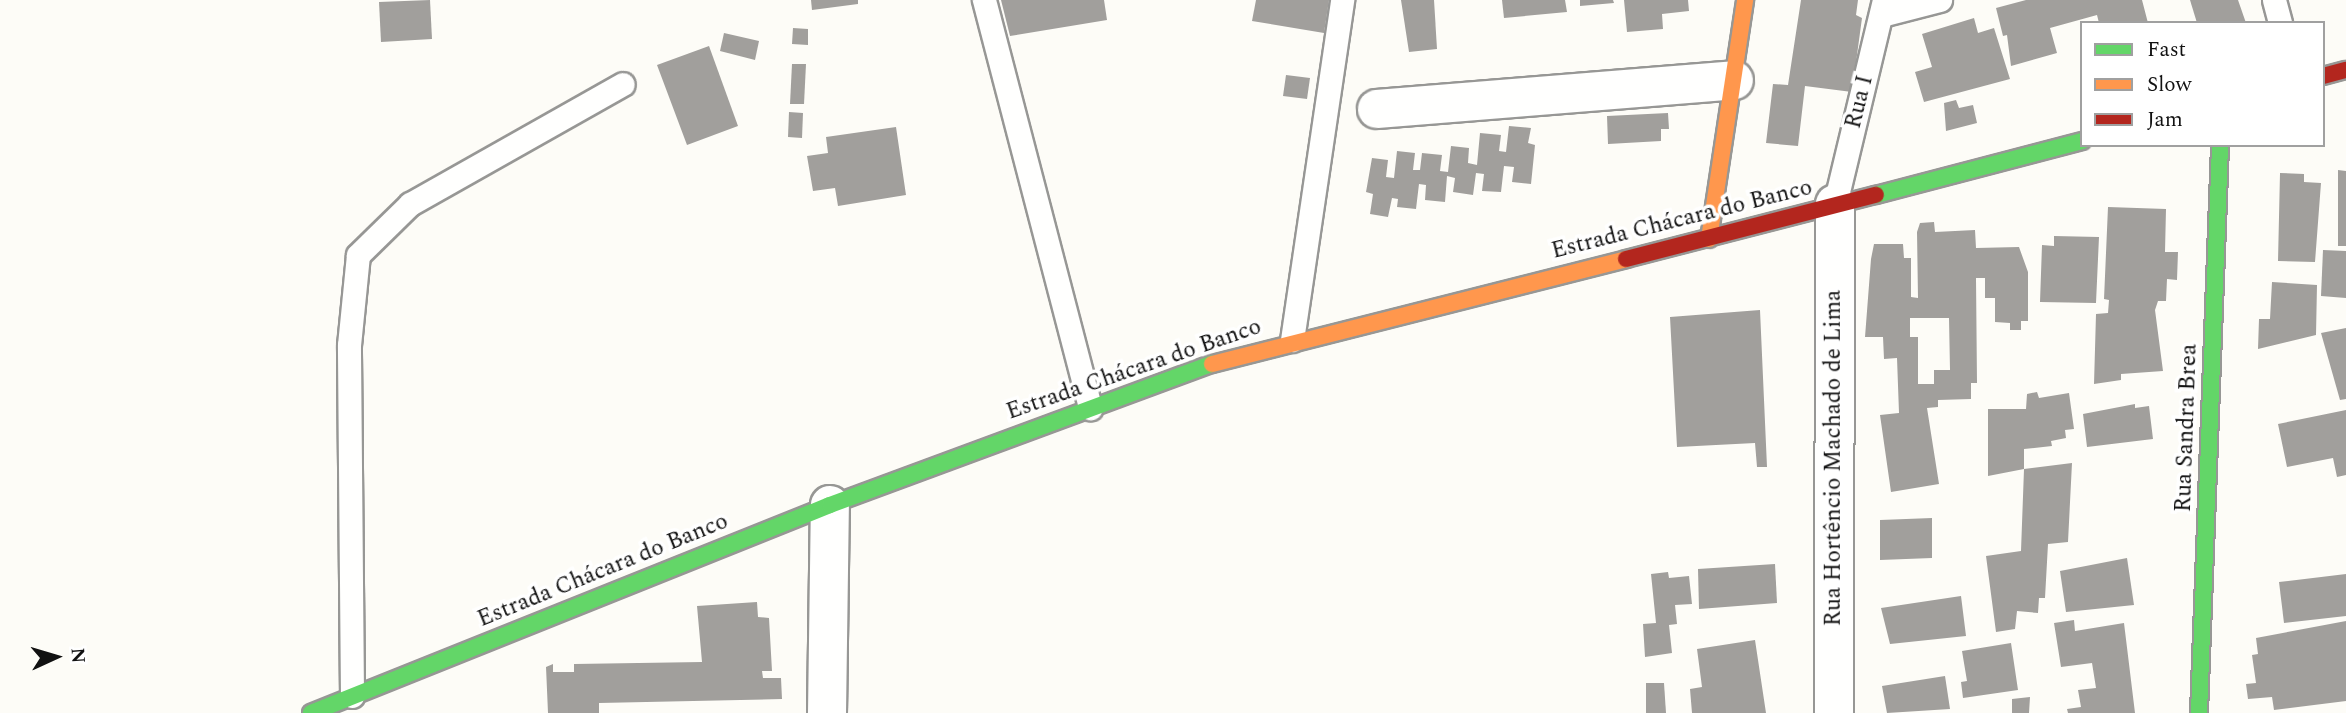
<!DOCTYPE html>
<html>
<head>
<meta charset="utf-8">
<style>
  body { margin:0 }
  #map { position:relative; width:2346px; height:713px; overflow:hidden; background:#fdfcf7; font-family:Spectral,serif }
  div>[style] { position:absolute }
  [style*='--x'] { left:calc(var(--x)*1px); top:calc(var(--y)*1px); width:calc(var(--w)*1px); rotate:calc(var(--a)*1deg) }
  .building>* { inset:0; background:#a19f9c }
  .roads { filter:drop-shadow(2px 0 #979795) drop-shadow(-2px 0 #979795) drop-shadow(0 2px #979795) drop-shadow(0 -2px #979795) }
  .lane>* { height:23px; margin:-11.5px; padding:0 11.5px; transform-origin:11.5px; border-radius:11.5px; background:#fffffe }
  .street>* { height:38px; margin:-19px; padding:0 19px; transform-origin:19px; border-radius:19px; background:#fffffe }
  .fast>* { height:16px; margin:-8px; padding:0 8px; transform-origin:8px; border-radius:8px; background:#63d668 }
  .slow>* { height:16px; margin:-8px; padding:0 8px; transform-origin:8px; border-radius:8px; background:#ff974d }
  .jam>* { height:16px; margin:-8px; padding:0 8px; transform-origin:8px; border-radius:8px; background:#b3261e }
  span { translate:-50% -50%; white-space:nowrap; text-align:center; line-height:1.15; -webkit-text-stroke:7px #fff; paint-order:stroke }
  .street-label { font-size:23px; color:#111 }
  .legend { position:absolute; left:2080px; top:21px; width:245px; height:126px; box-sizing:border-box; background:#fff; border:2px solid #a0a0a0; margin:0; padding:9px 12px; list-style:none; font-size:21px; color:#111 }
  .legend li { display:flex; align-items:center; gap:14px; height:35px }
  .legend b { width:35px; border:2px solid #a0a0a0 }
  .north { position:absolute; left:21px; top:622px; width:70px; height:70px; -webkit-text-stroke:5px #fff; paint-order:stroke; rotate:86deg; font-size:19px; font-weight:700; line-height:28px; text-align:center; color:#111 }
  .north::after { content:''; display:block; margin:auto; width:24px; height:32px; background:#111; clip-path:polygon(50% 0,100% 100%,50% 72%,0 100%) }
</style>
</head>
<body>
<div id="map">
  <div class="building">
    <div style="clip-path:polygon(430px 0,432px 39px,381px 42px,379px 2px)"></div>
    <div style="clip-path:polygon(811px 0,858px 0,858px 4px,812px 10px)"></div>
    <div style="clip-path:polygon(1001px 0,1104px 0,1107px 20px,1010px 36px)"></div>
    <div style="clip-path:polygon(1256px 0,1329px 0,1324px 33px,1252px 21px)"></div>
    <div style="clip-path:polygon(1401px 0,1434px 0,1437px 49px,1409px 52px)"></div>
    <div style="clip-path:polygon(1502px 0,1565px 0,1567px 12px,1504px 18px)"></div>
    <div style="clip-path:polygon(1580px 0,1613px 0,1614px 3px,1580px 6px)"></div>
    <div style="clip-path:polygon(1624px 0,1688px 0,1689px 11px,1662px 14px,1663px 29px,1627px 32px)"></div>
    <div style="clip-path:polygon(1801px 0,1858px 0,1856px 15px,1862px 18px,1852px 92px,1805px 86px,1798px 146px,1766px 143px,1773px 84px,1788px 85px)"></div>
    <div style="clip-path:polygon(2026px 0,2142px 0,2148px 23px,2099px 23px,2097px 15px,2050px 28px,2057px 53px,2011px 66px,2007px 35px,2003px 36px,1996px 8px)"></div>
    <div style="clip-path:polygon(2190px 0,2238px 0,2246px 23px,2197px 23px)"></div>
    <div style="clip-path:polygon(1974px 18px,1978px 33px,1994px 28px,2010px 79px,1924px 102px,1915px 72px,1932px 67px,1922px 34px)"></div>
    <div style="clip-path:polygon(793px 28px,808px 29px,808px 45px,792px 44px)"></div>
    <div style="clip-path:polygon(724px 33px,759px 41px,755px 60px,720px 51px)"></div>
    <div style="clip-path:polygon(709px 46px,738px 126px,687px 145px,657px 65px)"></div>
    <div style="clip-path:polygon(792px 64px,806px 64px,804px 104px,790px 104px)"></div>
    <div style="clip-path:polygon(1286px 75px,1310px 78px,1307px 99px,1283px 96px)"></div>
    <div style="clip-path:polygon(1956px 100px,1959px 108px,1973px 105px,1977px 123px,1946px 131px,1944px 103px)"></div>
    <div style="clip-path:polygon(789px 112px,803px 113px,802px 138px,788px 137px)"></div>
    <div style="clip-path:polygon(1668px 113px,1669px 129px,1661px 129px,1661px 141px,1608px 144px,1607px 116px)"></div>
    <div style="clip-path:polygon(1509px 126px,1531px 128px,1528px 143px,1535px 145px,1531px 184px,1512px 182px,1514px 167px,1504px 166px,1501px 192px,1482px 191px,1484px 174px,1476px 173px,1473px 195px,1453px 192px,1455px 178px,1447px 176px,1445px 202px,1425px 200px,1426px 185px,1419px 184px,1416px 209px,1397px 207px,1398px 199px,1392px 198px,1388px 217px,1370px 214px,1373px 194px,1366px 192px,1372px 158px,1388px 160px,1386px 177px,1394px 178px,1397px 151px,1415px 153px,1413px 170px,1420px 170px,1422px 153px,1442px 155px,1440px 171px,1448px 172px,1451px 146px,1469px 148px,1468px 163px,1477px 165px,1480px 133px,1501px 135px,1499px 151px,1506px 152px)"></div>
    <div style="clip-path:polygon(896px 127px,906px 195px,838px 206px,835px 188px,813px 191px,807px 156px,828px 153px,826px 137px)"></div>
    <div style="clip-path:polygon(2338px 170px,2346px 171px,2346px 246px,2338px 246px)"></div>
    <div style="clip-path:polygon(2280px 173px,2304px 174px,2304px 182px,2321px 183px,2315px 262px,2278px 261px)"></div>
    <div style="clip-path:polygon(2108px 207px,2166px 209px,2165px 252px,2178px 252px,2177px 280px,2167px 279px,2166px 301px,2158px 301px,2155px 310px,2163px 371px,2121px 374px,2121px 380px,2094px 384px,2096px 314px,2108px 313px,2109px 300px,2104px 299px)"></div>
    <div style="clip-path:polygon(evenodd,1934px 222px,1935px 232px,1975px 230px,1976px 248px,2019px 247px,2028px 272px,2028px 321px,2021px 321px,2021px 330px,2010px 330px,2010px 323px,1995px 322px,1995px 298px,1985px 298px,1985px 278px,1976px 278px,1977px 383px,1971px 383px,1971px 399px,1938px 400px,1938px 407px,1927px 408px,1939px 484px,1891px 492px,1880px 415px,1899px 413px,1897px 358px,1884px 359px,1883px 337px,1865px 337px,1871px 259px,1874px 244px,1903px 244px,1904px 258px,1911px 258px,1911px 297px,1918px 298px,1917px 232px,1920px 223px,1934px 222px,1910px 318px,1949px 318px,1950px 370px,1934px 370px,1934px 384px,1918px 384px,1918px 337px,1910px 337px,1910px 318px)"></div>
    <div style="clip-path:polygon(2054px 236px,2099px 237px,2096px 303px,2040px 302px,2042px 245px,2054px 246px)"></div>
    <div style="clip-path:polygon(2323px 250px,2346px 251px,2346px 298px,2321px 296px)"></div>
    <div style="clip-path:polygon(2272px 282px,2317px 285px,2316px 335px,2258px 349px,2259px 319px,2270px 319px)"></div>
    <div style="clip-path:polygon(1760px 310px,1767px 467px,1757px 467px,1755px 443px,1677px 447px,1670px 317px)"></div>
    <div style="clip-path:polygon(2346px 328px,2346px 399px,2340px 400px,2321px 333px)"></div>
    <div style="clip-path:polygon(2037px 392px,2039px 398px,2069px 393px,2074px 429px,2065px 430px,2066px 438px,2051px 441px,2052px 446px,2024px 449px,2024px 469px,1988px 476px,1988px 409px,2026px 409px,2027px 394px)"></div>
    <div style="clip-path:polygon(2135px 404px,2135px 408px,2149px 406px,2153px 439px,2087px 447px,2083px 414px)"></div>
    <div style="clip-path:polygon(2346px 410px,2346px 475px,2337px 477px,2333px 458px,2287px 467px,2278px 424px)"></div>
    <div style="clip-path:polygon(2072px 463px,2068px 542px,2048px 544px,2045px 598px,2039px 598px,2038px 613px,2017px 611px,2015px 629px,1996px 632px,1986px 556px,2021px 551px,2024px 469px)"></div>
    <div style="clip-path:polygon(1932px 518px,1932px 558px,1880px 560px,1880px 520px)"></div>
    <div style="clip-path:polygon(2127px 558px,2134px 605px,2066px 612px,2060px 571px)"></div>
    <div style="clip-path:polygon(1775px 564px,1777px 603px,1699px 609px,1698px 569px)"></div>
    <div style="clip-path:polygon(1668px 572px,1669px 578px,1689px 576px,1692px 604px,1675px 605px,1677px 624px,1669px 625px,1672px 653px,1645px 657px,1643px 624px,1656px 623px,1651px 574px)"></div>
    <div style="clip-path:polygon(2346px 574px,2346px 616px,2284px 623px,2279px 582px)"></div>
    <div style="clip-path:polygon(1961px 596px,1966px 636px,1890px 644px,1881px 608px)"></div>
    <div style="clip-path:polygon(757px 602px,758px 617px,769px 618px,772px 671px,762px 671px,763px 678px,781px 678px,782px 699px,599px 703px,599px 713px,548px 713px,546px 667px,553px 664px,553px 672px,574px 672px,574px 664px,702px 662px,697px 606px)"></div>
    <div style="clip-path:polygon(2074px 620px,2075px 631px,2124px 623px,2135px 713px,2068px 713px,2067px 709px,2081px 707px,2078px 690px,2096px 688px,2092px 663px,2061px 667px,2054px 623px)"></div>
    <div style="clip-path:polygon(2346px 621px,2346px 701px,2274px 710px,2272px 697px,2248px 699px,2246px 684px,2256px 683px,2252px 655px,2258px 654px,2256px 638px)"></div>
    <div style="clip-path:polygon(1755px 640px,1766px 713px,1692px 713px,1690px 689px,1702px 687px,1697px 649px)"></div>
    <div style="clip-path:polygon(2011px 643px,2018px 690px,1963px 698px,1961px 682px,1967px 681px,1962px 651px)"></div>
    <div style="clip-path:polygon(1945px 676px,1950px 709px,1887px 713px,1882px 686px)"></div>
    <div style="clip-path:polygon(1646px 683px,1664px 683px,1666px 713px,1646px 713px)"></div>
    <div style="clip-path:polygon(2030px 697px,2029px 713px,2012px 713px,2012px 699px)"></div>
  </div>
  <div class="roads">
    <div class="lane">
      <div style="--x:984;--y:0;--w:422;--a:75.4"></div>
      <div style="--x:2274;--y:0;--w:24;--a:75"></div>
      <div style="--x:1881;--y:15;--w:61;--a:-14.3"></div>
      <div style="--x:1835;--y:204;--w:210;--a:-76.5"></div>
      <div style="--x:1292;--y:340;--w:344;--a:-81.6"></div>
      <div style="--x:352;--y:696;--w:351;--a:-90.5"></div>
      <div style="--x:349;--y:345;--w:90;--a:-84.3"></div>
      <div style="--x:358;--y:255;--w:73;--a:-44.4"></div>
      <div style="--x:410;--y:204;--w:244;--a:-29.4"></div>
    </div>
    <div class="street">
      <div style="--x:1377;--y:109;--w:358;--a:-4.6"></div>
      <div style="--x:827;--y:713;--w:208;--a:-89.2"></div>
      <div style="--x:1834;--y:713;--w:509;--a:-89.89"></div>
    </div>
    <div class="fast">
      <div style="--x:1876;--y:195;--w:213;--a:-14.7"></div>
      <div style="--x:311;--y:713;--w:559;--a:-21.84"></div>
      <div style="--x:830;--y:505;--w:407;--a:-20.3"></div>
      <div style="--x:2199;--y:713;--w:568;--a:-87.88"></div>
    </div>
    <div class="slow">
      <div style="--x:1709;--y:239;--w:242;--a:-81.4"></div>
      <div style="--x:1212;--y:364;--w:427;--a:-14.2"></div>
    </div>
    <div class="jam">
      <div style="--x:2323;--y:76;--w:24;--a:-15"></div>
      <div style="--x:1626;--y:259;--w:258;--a:-14.4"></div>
    </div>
  </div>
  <div class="street-label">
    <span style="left:1860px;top:102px;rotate:-76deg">Rua I</span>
    <span style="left:1682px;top:220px;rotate:-14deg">Estrada Chácara do Banco</span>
    <span style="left:1134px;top:370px;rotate:-19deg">Estrada Chácara do Banco</span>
    <span style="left:2187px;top:428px;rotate:-88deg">Rua Sandra Brea</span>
    <span style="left:1834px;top:458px;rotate:-90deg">Rua Hortêncio Machado de Lima</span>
    <span style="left:603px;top:571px;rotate:-22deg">Estrada Chácara do Banco</span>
  </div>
  <ul class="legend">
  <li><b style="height:9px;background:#63d668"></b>Fast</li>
  <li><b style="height:9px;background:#ff974d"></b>Slow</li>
  <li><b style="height:9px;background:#b3261e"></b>Jam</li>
  </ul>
  <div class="north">N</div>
</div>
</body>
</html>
